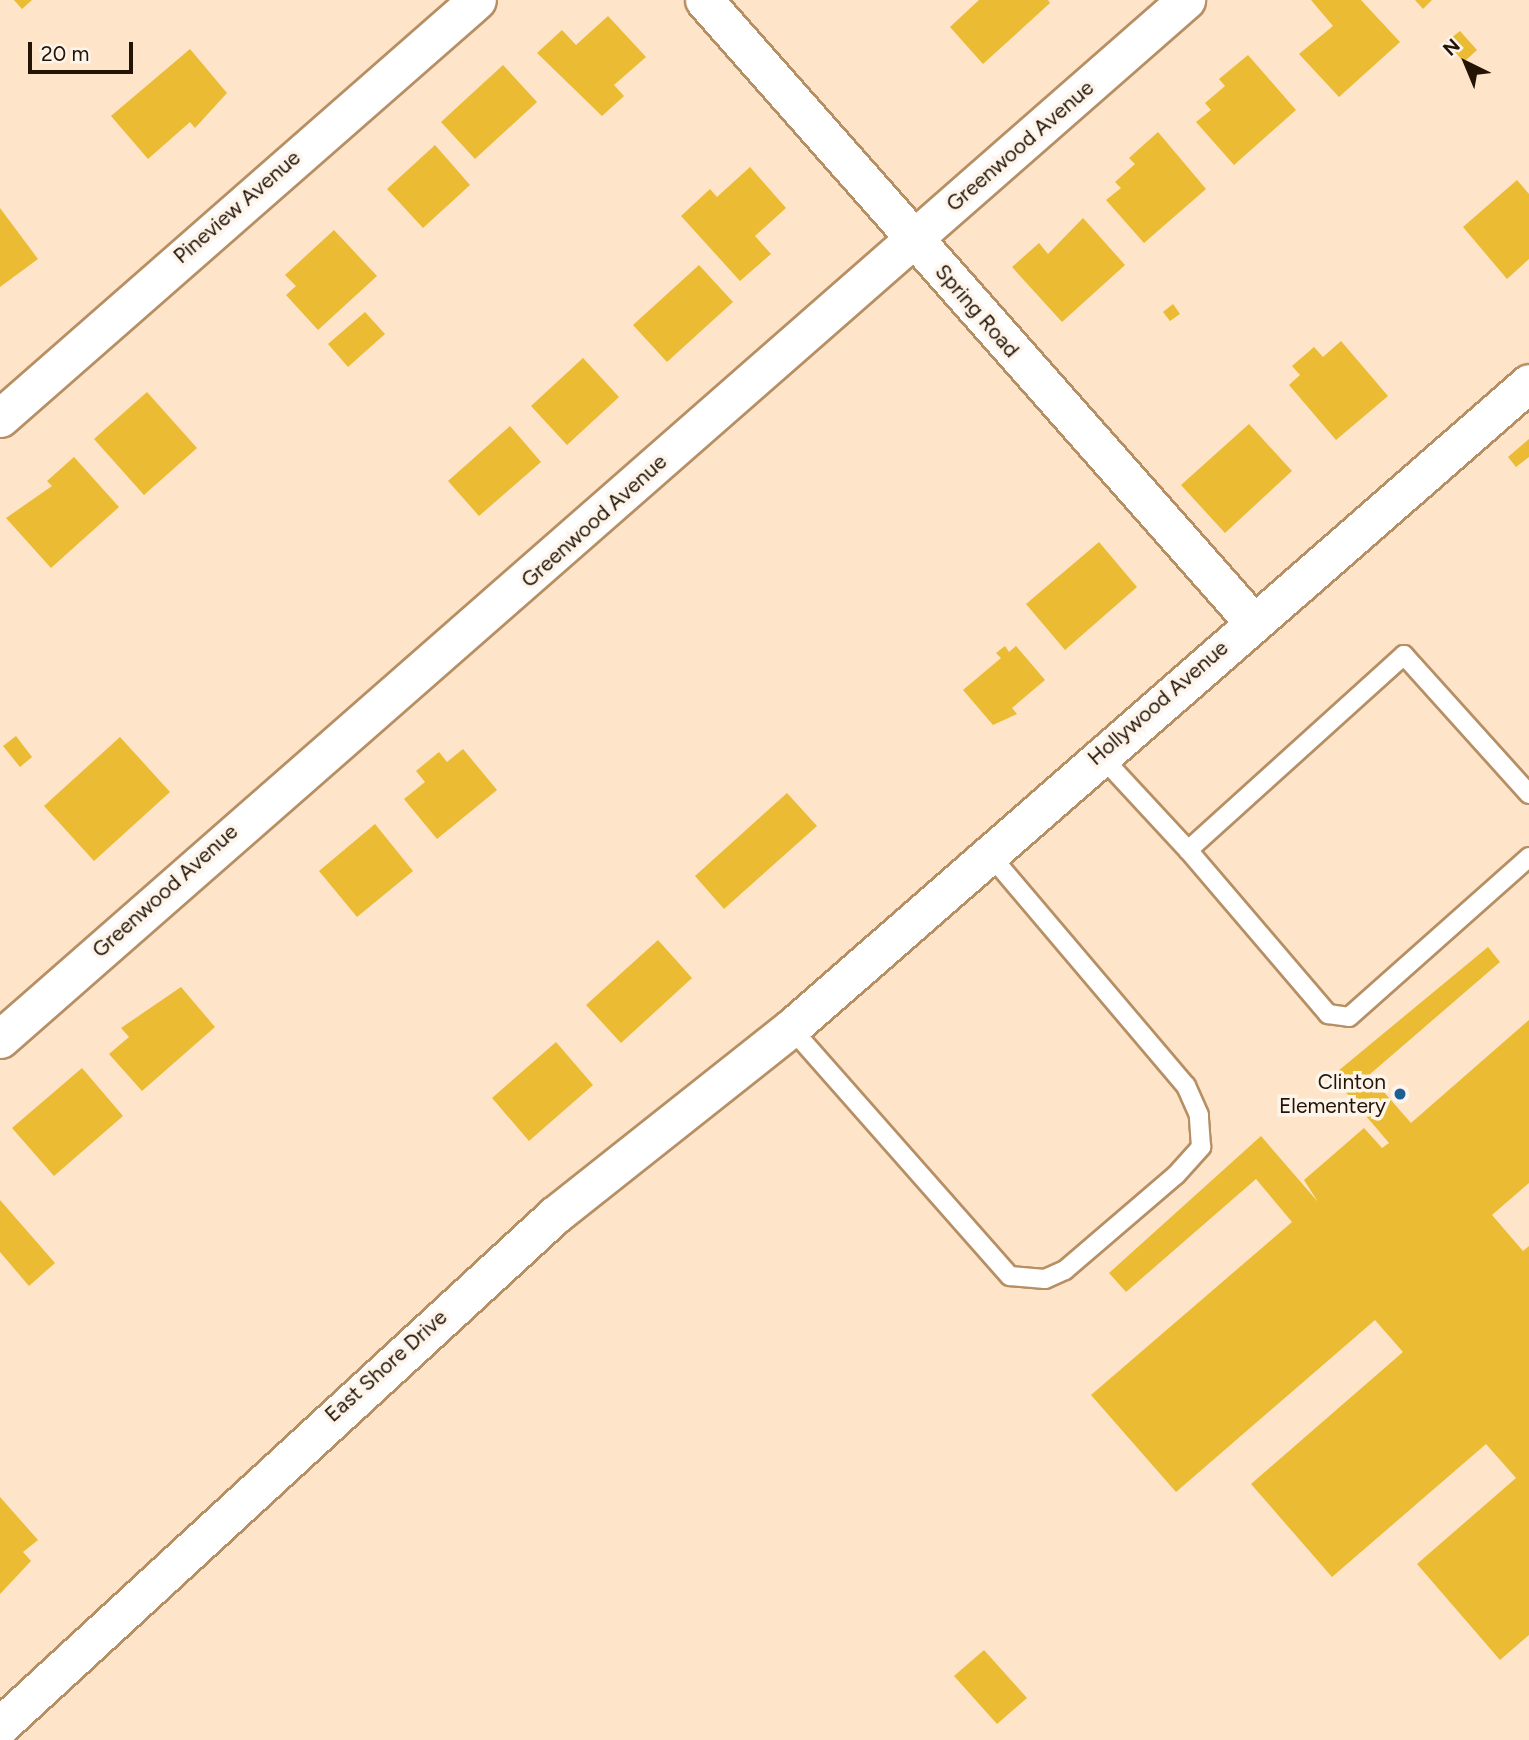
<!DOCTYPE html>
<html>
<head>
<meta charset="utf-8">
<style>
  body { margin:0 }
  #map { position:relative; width:1529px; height:1740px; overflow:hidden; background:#fee4c9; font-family:Figtree,sans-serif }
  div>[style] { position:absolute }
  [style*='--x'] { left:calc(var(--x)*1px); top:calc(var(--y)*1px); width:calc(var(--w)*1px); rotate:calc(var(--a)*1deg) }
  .building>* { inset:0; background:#eabb33 }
  .roads { filter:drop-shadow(2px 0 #b78f64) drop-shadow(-2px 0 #b78f64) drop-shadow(0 2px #b78f64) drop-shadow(0 -2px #b78f64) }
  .lane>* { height:18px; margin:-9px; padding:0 9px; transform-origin:9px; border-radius:9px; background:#fff }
  .street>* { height:37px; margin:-18.5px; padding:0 18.5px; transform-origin:18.5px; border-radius:18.5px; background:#fff }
  .dots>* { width:19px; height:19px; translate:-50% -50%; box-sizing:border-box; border:4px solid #fdf4eb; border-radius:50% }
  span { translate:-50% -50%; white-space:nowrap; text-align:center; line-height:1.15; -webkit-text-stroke:7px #fdf4eb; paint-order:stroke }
  .street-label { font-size:21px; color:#231404 }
  .poi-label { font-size:21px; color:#231404 }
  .right { translate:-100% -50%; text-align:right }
  .north { position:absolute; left:1431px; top:28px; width:70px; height:70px; -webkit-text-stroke:5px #fdf4eb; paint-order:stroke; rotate:317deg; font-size:19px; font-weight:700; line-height:28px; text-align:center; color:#231404 }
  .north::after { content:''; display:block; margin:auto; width:24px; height:32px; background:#231404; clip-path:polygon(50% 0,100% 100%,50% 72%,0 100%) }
  .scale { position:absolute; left:28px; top:42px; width:105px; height:32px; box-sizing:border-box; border:4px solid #231404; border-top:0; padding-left:9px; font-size:21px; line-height:24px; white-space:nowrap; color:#231404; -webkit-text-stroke:5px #fdf4eb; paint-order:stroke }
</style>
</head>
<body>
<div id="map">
  <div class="building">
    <div style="clip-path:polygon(14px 0,32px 0,22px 9px)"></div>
    <div style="clip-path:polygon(979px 0,1048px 0,1050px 3px,983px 64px,950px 27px)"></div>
    <div style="clip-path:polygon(1311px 0,1361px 0,1400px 42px,1339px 97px,1299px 54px,1333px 26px)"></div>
    <div style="clip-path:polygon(1415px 0,1432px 0,1423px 9px)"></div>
    <div style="clip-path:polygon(608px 16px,646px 57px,614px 85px,624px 96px,602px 116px,537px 53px,562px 30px,576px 45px)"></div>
    <div style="clip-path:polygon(1460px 31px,1477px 50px,1464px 62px,1446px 42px)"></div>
    <div style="clip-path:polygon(190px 49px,227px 93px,195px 128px,190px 122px,148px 159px,111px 116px)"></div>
    <div style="clip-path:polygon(1248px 55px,1296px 110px,1234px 165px,1196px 122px,1211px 110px,1205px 103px,1225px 86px,1219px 79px)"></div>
    <div style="clip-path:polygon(503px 65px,537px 102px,475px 159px,441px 122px)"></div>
    <div style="clip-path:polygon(1158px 132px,1206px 189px,1144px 243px,1106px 200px,1121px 188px,1115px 182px,1135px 164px,1129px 158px)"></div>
    <div style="clip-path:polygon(435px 145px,470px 185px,423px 228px,387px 189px)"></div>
    <div style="clip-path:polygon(750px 167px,786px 208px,755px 236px,771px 254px,740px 281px,681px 216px,710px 189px,717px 197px)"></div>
    <div style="clip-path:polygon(1517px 180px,1529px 194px,1529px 259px,1507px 279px,1463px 227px)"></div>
    <div style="clip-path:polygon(0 208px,38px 259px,0 287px)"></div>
    <div style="clip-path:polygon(1083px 218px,1125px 265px,1062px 322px,1012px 267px,1039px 243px,1048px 254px)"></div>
    <div style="clip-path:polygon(334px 230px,377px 276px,318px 330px,286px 295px,296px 286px,285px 275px)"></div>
    <div style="clip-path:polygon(699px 265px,733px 302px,667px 362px,633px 325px)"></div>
    <div style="clip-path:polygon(1173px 304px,1180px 314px,1170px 321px,1163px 312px)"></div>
    <div style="clip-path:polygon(365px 312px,385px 334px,348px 367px,328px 344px)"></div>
    <div style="clip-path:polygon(1341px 341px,1388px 396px,1336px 440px,1289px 385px,1300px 375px,1292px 366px,1314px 347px,1323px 357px)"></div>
    <div style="clip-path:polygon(583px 358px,619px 397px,567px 445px,531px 406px)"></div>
    <div style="clip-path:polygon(147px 392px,197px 448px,144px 495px,94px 439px)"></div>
    <div style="clip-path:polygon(1249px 424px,1292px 471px,1225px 533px,1181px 485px)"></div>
    <div style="clip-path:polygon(510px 426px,541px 462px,479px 516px,448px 481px)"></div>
    <div style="clip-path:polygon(1529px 439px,1529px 457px,1516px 467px,1508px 457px)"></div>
    <div style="clip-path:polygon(74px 457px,119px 507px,51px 568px,6px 518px,52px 486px,47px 481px)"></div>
    <div style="clip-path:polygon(1099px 542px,1137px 587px,1065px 650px,1026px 604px)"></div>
    <div style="clip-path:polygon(1005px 646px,1009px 652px,1016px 646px,1045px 680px,1012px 708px,1017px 714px,993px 725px,963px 690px,1001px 658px,996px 653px)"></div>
    <div style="clip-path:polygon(16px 736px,32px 757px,20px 767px,3px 746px)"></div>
    <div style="clip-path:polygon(120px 737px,170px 792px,94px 861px,44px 806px)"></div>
    <div style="clip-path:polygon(463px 749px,497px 790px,437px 839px,404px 799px,425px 782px,416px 771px,439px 752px,447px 762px)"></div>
    <div style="clip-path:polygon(787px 793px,817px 826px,724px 909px,695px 876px)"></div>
    <div style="clip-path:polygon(375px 824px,413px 871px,357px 917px,319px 871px)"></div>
    <div style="clip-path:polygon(658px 940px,692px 978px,621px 1043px,586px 1005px)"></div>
    <div style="clip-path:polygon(1488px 947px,1500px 962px,1369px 1075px,1411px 1123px,1529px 1020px,1529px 1183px,1492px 1215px,1523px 1251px,1529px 1246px,1529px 1635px,1500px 1660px,1417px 1564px,1516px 1478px,1486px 1444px,1332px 1577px,1251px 1484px,1403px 1352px,1375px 1320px,1176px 1492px,1091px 1395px,1292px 1222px,1256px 1179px,1126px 1292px,1109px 1273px,1261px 1136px,1318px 1202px,1304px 1180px,1364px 1128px,1382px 1148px,1389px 1143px,1332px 1076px)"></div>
    <div style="clip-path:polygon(181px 987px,215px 1027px,142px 1091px,109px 1054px,129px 1037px,121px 1028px)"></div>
    <div style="clip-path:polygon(556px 1042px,593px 1085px,529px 1141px,492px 1098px)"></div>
    <div style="clip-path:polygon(82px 1068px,123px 1116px,54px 1176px,12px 1128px)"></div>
    <div style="clip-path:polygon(0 1200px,55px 1263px,29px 1286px,0 1252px)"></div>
    <div style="clip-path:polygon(0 1497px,38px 1540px,23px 1552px,31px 1561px,0 1594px)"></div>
    <div style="clip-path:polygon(984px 1650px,1027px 1698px,997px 1724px,954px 1676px)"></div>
  </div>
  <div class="roads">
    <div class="lane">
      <div style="--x:1099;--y:754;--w:131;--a:47.2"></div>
      <div style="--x:1529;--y:794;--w:187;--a:-132"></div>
      <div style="--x:1404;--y:655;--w:291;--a:137.9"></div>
      <div style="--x:1188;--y:850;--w:216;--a:49.5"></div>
      <div style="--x:1328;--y:1014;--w:21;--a:8"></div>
      <div style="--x:1349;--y:1017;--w:241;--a:-41.6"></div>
      <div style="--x:791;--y:1028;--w:331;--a:48.6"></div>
      <div style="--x:1010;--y:1276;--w:35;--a:5"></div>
      <div style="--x:1045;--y:1279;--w:22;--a:-24"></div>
      <div style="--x:1065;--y:1270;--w:146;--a:-40.6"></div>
      <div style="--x:1176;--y:1175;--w:38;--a:-48"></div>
      <div style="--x:1201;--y:1147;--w:32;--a:-94"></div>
      <div style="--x:1199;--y:1115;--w:32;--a:-114"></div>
      <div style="--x:1186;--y:1086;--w:304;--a:-130.3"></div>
    </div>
    <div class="street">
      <div style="--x:704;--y:0;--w:828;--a:48.57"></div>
      <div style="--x:0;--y:418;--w:634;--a:-41.23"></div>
      <div style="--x:0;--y:1039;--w:1577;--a:-41.22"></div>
      <div style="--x:0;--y:1726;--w:754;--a:-42.64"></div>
      <div style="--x:555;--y:1215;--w:301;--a:-38.4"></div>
      <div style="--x:791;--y:1028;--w:980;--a:-41.15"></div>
    </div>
  </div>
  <div class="dots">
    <div style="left:1400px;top:1094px;background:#1e5e94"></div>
  </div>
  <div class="street-label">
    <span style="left:1020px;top:146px;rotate:-41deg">Greenwood Avenue</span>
    <span style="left:237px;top:207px;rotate:-41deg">Pineview Avenue</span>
    <span style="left:977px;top:311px;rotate:49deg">Spring Road</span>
    <span style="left:594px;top:521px;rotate:-42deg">Greenwood Avenue</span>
    <span style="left:1158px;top:703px;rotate:-41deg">Hollywood Avenue</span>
    <span style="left:165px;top:891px;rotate:-42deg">Greenwood Avenue</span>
    <span style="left:386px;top:1366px;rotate:-42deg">East Shore Drive</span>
  </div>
  <div class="poi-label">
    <span class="right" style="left:1386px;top:1094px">Clinton<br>Elementery</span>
  </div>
  <div class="north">N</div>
  <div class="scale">20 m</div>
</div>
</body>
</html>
